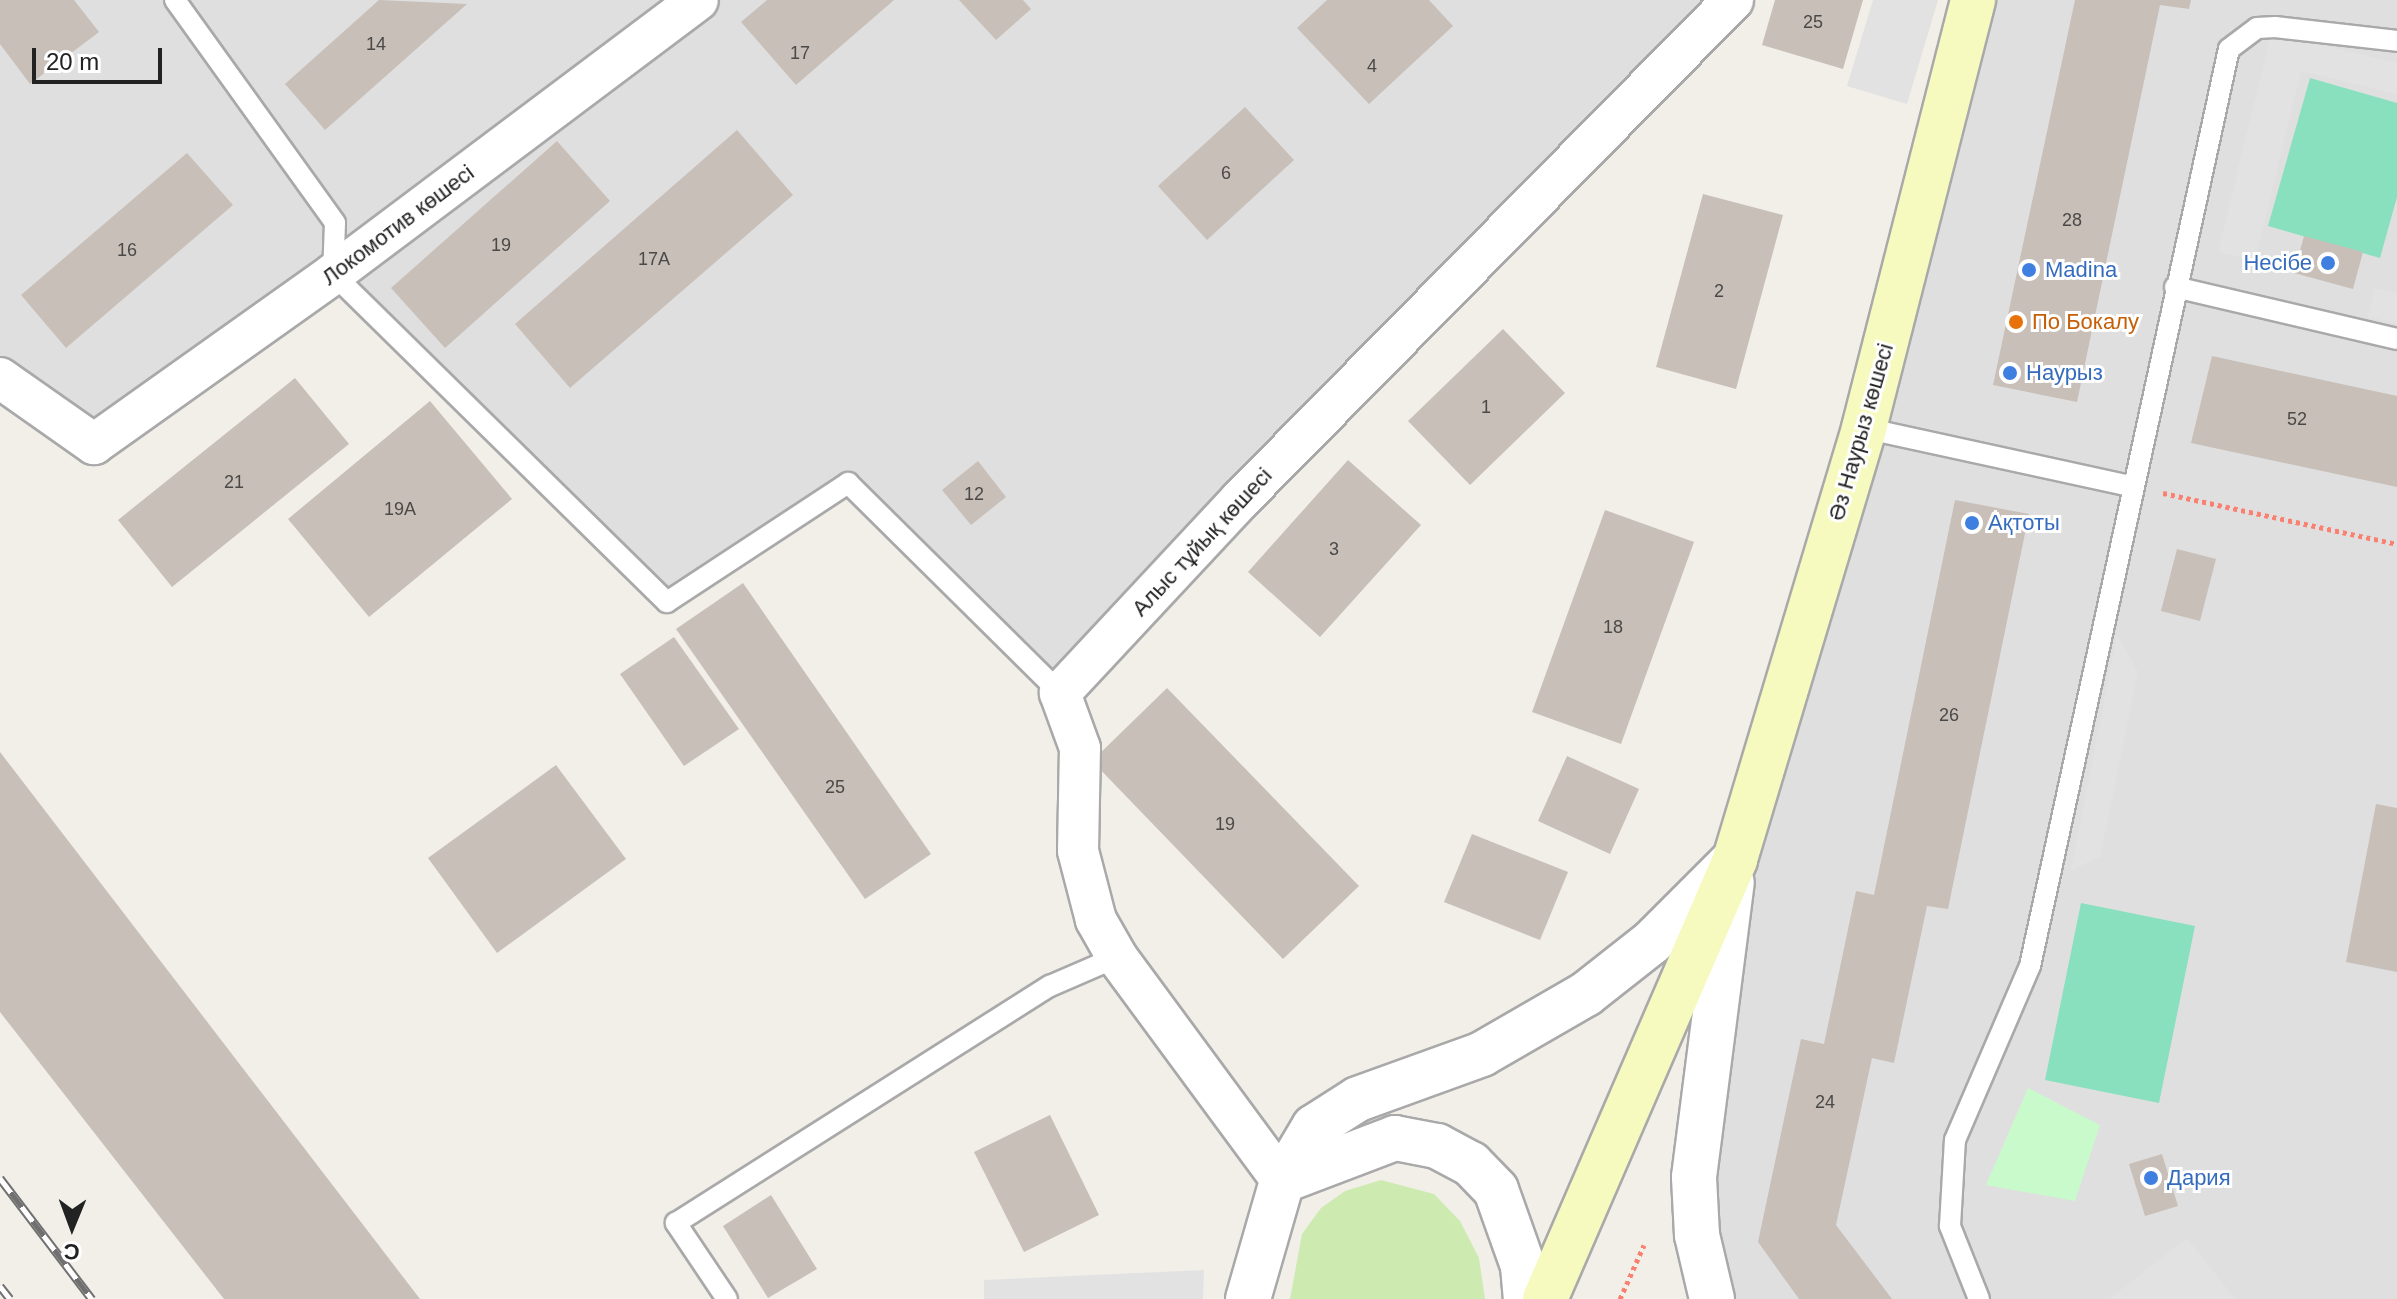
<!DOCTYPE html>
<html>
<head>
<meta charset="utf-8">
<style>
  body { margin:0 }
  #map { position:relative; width:2397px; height:1299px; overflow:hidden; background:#f2efe9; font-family:Helvetica,sans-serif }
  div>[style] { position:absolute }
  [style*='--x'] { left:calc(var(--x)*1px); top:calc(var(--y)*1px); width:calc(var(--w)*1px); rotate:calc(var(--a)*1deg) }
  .residential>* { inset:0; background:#e0dfdf }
  .grass>* { inset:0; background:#cdebb0 }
  .park>* { inset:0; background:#c8facc }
  .pitch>* { inset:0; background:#88e0be }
  .parking>* { inset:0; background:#e2e2e2 }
  .building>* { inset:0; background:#c7bfb8 }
  .path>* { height:5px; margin-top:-2.5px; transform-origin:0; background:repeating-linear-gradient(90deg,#fa8072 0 4px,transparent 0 8px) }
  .roads { filter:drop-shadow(2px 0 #a9a9a9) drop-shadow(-2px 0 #a9a9a9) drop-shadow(0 2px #a9a9a9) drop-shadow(0 -2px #a9a9a9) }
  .service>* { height:20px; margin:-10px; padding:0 10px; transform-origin:10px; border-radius:10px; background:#fff }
  .minor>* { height:40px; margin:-20px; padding:0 20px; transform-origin:20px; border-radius:20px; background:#fff }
  .tertiary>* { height:44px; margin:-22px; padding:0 22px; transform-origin:22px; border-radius:22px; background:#fff }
  .secondary>* { height:44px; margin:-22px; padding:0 22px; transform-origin:22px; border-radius:22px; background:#f7fabf }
  .rail>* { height:9px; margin-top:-4.5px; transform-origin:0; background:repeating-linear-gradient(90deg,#fff 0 18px,#707070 0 36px); box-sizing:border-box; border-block:2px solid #707070 }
  .dots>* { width:22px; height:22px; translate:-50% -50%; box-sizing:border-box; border:4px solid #fff; border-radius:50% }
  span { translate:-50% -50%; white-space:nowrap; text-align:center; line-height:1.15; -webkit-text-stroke:6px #fff; paint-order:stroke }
  .number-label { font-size:18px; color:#4b4948 }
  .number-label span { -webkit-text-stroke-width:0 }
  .street-label { font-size:22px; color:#222 }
  .shop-label { font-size:22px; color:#366cbe }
  .right { translate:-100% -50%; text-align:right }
  .left { translate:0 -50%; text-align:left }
  .food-label { font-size:22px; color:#c56008 }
  .north { position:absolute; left:32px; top:1187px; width:80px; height:80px; -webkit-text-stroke:6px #fff; paint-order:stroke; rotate:181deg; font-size:22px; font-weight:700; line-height:32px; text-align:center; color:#222 }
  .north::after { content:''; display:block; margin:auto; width:28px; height:36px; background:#222; clip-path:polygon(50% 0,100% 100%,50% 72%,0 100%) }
  .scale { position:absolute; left:32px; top:48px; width:130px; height:36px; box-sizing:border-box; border:4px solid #222; border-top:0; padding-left:10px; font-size:24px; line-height:28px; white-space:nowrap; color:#222; -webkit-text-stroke:6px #fff; paint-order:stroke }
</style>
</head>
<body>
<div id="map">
  <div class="residential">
    <div style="clip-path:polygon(0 0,1733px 0,1060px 693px,848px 484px,667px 602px,334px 274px,94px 444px,0 378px)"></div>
    <div style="clip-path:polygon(1973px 0,2397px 0,2397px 1299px,1712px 1299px,1697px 1235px,1735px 859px)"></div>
  </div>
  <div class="grass">
    <div style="clip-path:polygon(1381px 1180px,1434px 1194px,1460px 1221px,1479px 1258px,1485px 1299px,1290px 1299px,1302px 1234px,1321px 1208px,1345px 1191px)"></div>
  </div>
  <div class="park">
    <div style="clip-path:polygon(2028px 1088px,2100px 1125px,2075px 1201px,1986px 1185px)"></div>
  </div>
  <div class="pitch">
    <div style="clip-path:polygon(2310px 78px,2397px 103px,2397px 197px,2380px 258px,2268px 226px)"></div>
    <div style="clip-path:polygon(2081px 903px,2195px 926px,2159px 1103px,2045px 1080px)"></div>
  </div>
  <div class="parking">
    <div style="clip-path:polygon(1873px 0,1938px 0,1907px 104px,1847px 86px)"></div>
    <div style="clip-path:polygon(2271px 33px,2397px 63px,2397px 94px,2301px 71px,2255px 261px,2218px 252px)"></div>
    <div style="clip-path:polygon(2375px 288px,2397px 293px,2397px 323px,2368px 317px)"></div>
    <div style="clip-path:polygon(2117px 635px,2138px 672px,2100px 857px,2071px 870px)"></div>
    <div style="clip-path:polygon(2187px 1238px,2235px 1299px,2109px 1299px)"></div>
    <div style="clip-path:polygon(1204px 1270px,1203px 1299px,984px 1299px,984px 1280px)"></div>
  </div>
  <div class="building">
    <div style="clip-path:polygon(0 0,74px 0,99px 32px,30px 84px,0 44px)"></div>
    <div style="clip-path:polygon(379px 0,467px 4px,325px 130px,285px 84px)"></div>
    <div style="clip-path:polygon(767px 0,894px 0,796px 85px,741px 22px)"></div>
    <div style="clip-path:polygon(959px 0,1023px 0,1031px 9px,996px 40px)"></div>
    <div style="clip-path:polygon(1327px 0,1429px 0,1453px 26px,1369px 104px,1297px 28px)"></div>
    <div style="clip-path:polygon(1775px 0,1863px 0,1843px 69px,1762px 45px)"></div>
    <div style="clip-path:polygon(2075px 0,2191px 0,2189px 9px,2160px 5px,2077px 402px,1993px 385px)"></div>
    <div style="clip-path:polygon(1245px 107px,1294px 160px,1207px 240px,1158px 186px)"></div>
    <div style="clip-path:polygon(737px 130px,793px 195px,570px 388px,515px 324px)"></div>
    <div style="clip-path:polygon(557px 141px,610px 201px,445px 348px,391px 288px)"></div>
    <div style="clip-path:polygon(187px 153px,233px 205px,66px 348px,21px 295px)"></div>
    <div style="clip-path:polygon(1703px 194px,1783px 215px,1736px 389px,1656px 367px)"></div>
    <div style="clip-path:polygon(2304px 236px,2363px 252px,2353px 289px,2294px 273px)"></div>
    <div style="clip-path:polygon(1503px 329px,1565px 393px,1470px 485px,1408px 421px)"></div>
    <div style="clip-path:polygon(2212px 356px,2397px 396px,2397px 487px,2191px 443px)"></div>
    <div style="clip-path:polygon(295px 378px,349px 444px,172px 587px,118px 520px)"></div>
    <div style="clip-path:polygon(430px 401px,512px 499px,369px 617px,288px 519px)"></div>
    <div style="clip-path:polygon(1348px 460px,1421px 525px,1320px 637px,1248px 572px)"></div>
    <div style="clip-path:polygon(978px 461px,1006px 497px,971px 525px,942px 490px)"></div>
    <div style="clip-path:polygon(1955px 500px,2029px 514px,1948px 909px,1927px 906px,1894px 1063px,1872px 1058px,1836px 1225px,1892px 1299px,1799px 1299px,1758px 1242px,1801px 1039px,1824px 1044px,1856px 891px,1874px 895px)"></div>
    <div style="clip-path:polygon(1605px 510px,1694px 542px,1621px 744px,1532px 712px)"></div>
    <div style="clip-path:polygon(2177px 549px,2216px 559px,2200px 621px,2161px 611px)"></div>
    <div style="clip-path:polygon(743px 583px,931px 854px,865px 899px,676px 629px)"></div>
    <div style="clip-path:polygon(674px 637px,739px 729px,684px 766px,620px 674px)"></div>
    <div style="clip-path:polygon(1167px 688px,1359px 886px,1283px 959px,1092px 761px)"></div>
    <div style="clip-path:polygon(0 752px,420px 1299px,224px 1299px,0 1012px)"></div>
    <div style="clip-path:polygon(1567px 756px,1639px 789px,1610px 854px,1538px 821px)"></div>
    <div style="clip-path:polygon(556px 765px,626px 859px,497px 953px,428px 858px)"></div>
    <div style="clip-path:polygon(2376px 804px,2397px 808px,2397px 972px,2346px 962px)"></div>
    <div style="clip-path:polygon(1472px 834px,1568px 872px,1540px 940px,1444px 902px)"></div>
    <div style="clip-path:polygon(1050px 1115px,1099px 1215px,1024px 1252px,974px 1152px)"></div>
    <div style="clip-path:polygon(2162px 1154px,2178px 1206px,2145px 1216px,2129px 1164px)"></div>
    <div style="clip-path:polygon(771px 1195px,817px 1269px,768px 1298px,723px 1226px)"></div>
  </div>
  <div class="path">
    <div style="--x:2163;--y:493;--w:239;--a:12.3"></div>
    <div style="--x:1620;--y:1299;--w:59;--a:-66"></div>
  </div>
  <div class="roads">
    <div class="service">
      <div style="--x:175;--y:0;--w:274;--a:54.3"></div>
      <div style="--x:335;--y:223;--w:51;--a:92.2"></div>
      <div style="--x:333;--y:274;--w:468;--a:44.5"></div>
      <div style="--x:667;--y:602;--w:217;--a:-33.3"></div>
      <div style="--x:848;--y:483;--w:298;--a:44.7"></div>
      <div style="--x:2175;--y:287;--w:228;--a:13.2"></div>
      <div style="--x:1864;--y:428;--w:273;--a:12.3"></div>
      <div style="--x:727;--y:1299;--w:92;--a:-123.9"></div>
      <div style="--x:676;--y:1223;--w:443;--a:-32.4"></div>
      <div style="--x:1050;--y:986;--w:73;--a:-23.4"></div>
      <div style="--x:1979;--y:1299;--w:79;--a:-111.7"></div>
      <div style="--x:1950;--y:1226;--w:86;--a:-86.7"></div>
      <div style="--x:1955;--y:1140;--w:189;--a:-66.7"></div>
      <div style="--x:2030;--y:966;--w:938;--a:-77.76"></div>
      <div style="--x:2229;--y:49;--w:35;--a:-37"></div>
      <div style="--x:2257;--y:28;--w:18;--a:-3"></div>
      <div style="--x:2275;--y:27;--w:123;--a:6.5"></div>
    </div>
    <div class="minor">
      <div style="--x:0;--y:378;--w:115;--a:35.1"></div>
      <div style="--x:94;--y:444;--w:293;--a:-35.4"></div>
      <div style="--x:333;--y:274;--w:456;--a:-36.9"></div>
      <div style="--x:1282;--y:1181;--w:278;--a:-126.4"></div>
      <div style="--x:1117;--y:957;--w:43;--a:-119.6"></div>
      <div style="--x:1096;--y:920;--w:71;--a:-104.6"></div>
      <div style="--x:1078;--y:851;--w:103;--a:-88.9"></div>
      <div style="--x:1080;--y:748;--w:59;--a:-110"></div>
      <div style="--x:1060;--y:693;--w:264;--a:-47"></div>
      <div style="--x:1240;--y:500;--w:702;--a:-45.4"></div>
    </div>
    <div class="tertiary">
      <div style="--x:1282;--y:1181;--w:121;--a:-20.8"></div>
      <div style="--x:1395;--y:1138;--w:43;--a:10.8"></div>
      <div style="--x:1437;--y:1146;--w:38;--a:28"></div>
      <div style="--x:1471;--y:1164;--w:36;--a:46"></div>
      <div style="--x:1496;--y:1190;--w:81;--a:70.4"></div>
      <div style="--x:1523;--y:1266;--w:33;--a:85"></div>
      <div style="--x:1248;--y:1299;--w:123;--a:-73.9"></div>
      <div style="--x:1282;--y:1181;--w:63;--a:-59.3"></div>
      <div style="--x:1314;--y:1127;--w:52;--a:-32.5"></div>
      <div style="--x:1358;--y:1099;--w:132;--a:-19.9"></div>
      <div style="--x:1482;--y:1054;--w:120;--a:-30"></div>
      <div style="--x:1586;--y:994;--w:84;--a:-38.2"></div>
      <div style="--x:1652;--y:942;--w:117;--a:-45"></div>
      <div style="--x:1712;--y:1299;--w:66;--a:-103.2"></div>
      <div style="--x:1697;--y:1235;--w:58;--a:-93"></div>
      <div style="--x:1694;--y:1177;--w:297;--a:-82.7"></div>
    </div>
    <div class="secondary">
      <div style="--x:1545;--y:1299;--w:479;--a:-66.6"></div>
      <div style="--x:1735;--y:859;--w:450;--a:-73.3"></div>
      <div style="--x:1864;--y:428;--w:442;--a:-75.7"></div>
    </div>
  </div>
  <div class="rail">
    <div style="--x:0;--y:1178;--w:152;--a:52.8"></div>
    <div style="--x:0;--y:1286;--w:16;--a:52"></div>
  </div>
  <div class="dots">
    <div style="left:2328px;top:263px;background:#3f7fe0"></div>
    <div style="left:2029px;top:270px;background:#3f7fe0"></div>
    <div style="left:2016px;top:322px;background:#e8710a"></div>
    <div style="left:2010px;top:373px;background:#3f7fe0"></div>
    <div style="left:1972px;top:523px;background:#3f7fe0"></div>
    <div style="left:2151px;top:1178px;background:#3f7fe0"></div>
  </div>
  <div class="number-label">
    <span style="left:1813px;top:22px">25</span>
    <span style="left:376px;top:44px">14</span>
    <span style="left:800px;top:53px">17</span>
    <span style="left:1372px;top:66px">4</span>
    <span style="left:1226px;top:173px">6</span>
    <span style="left:2072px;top:220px">28</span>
    <span style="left:501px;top:245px">19</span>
    <span style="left:127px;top:250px">16</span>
    <span style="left:654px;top:259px">17А</span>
    <span style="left:1719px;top:291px">2</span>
    <span style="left:1486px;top:407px">1</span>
    <span style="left:2297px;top:419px">52</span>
    <span style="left:234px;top:482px">21</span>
    <span style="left:974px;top:494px">12</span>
    <span style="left:400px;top:509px">19А</span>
    <span style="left:1334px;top:549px">3</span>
    <span style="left:1613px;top:627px">18</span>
    <span style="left:1949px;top:715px">26</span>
    <span style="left:835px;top:787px">25</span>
    <span style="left:1225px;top:824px">19</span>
    <span style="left:1825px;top:1102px">24</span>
  </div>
  <div class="street-label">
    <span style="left:398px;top:225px;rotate:-37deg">Локомотив көшесі</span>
    <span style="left:1861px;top:432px;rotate:-74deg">Әз Наурыз көшесі</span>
    <span style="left:1202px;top:542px;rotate:-47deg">Алыс тұйық көшесі</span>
  </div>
  <div class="shop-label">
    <span class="right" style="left:2312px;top:263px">Несібе</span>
    <span class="left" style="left:2045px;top:270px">Madina</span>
    <span class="left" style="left:2026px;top:373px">Наурыз</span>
    <span class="left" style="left:1988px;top:523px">Ақтоты</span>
    <span class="left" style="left:2167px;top:1178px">Дария</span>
  </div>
  <div class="food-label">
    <span class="left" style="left:2032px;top:322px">По Бокалу</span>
  </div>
  <div class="north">С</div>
  <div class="scale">20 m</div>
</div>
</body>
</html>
